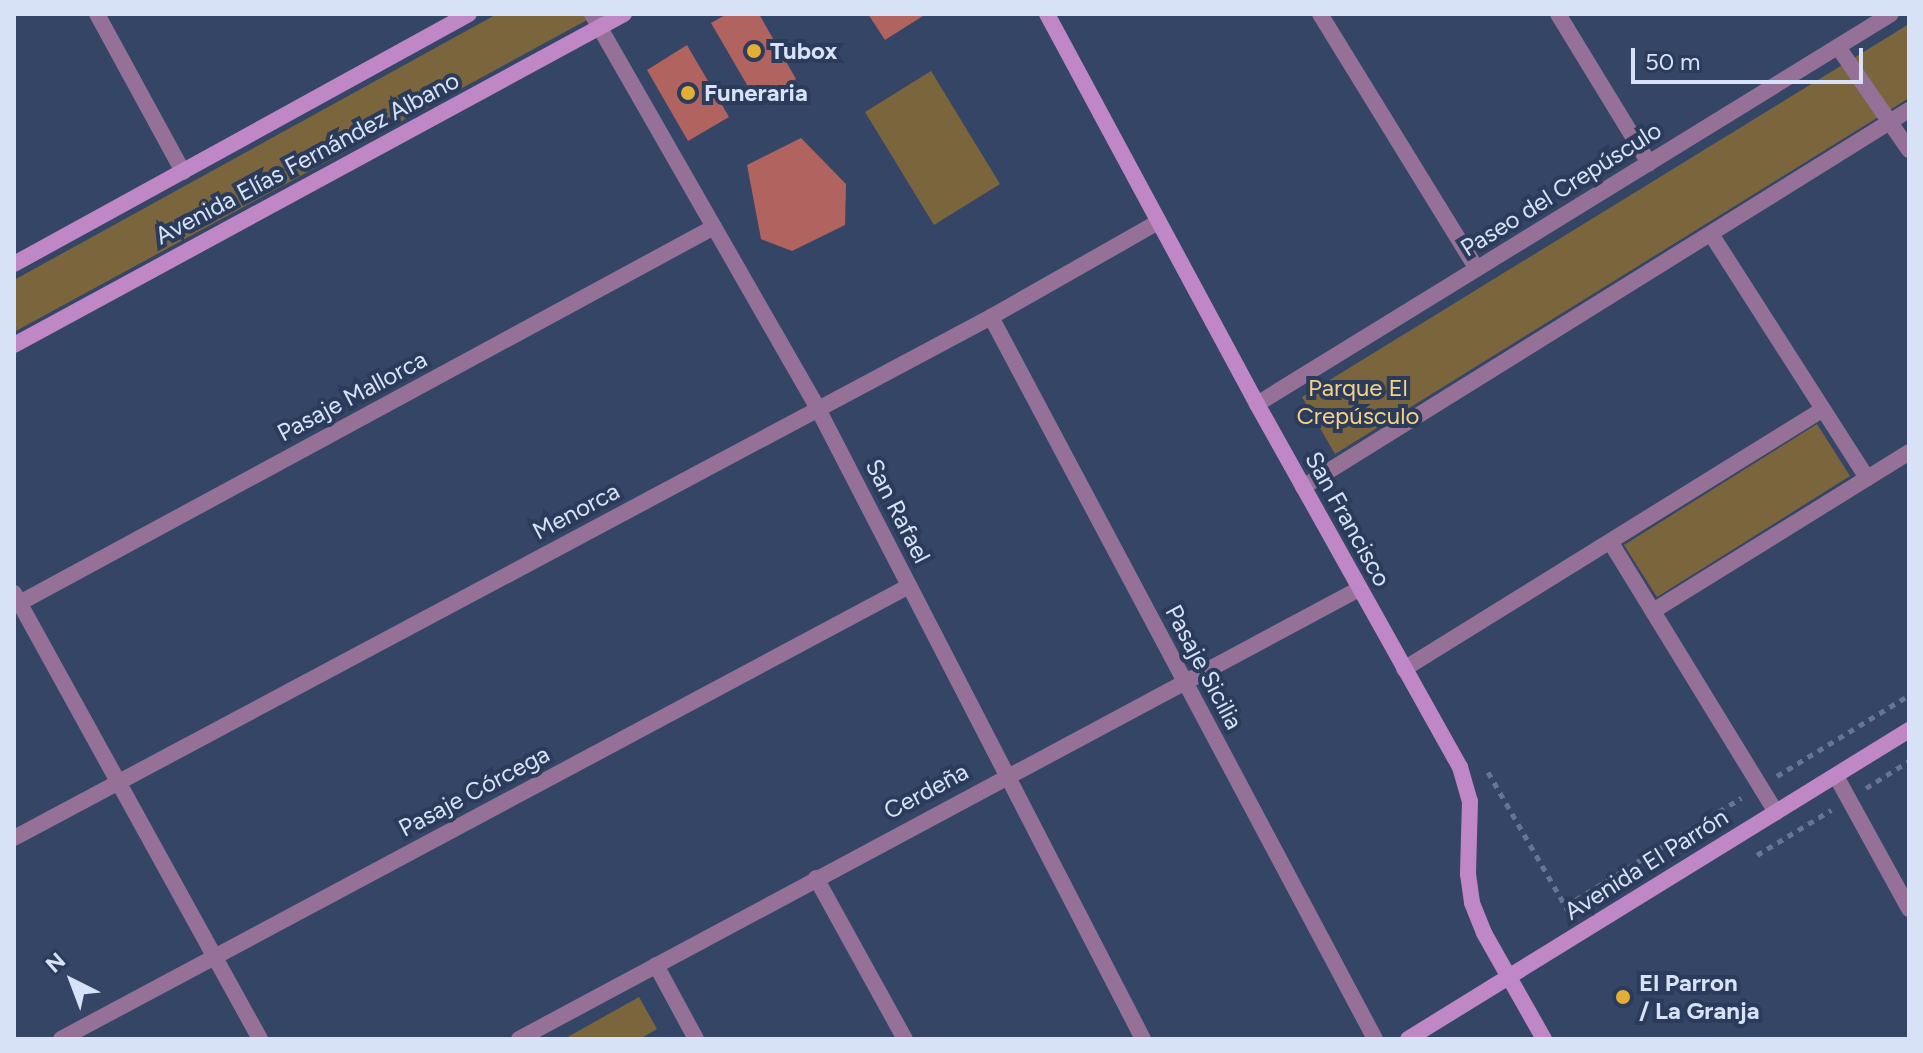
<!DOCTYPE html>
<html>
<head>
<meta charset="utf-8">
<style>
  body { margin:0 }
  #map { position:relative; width:1923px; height:1053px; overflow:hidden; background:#354566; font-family:Figtree,sans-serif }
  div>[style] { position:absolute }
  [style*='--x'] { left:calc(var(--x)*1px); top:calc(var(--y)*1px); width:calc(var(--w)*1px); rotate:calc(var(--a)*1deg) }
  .green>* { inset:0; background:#7a653d }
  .building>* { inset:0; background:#b0635f }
  .path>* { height:5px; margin-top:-2.5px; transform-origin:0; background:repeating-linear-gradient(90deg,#677592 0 6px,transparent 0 12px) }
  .minor>* { height:16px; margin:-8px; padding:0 8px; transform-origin:8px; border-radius:8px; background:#957198 }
  .secondary>* { height:16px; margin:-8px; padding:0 8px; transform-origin:8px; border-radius:8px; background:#c087c6 }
  .dots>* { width:22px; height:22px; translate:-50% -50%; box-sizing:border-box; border:4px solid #2b3b5b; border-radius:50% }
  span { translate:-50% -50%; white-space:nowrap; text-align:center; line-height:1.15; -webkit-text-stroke:8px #2b3b5b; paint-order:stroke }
  .poi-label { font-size:24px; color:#d7e2f6; font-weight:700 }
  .left { translate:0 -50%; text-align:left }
  .street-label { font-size:24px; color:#d7e2f6 }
  .park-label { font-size:24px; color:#f7d184 }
  .frame { position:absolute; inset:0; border:16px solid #d7e2f6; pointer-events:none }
  .north { position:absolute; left:32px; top:941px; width:80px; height:80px; -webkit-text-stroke:6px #2b3b5b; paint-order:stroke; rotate:318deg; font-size:22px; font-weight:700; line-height:32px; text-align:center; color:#d7e2f6 }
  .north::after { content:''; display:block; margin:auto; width:28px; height:36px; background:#d7e2f6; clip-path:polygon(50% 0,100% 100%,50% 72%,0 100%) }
  .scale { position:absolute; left:1631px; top:48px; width:232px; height:36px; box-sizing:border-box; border:4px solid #d7e2f6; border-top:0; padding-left:10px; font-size:24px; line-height:28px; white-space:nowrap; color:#d7e2f6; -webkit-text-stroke:6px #2b3b5b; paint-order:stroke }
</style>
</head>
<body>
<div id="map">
  <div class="green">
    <div style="clip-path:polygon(497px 14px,598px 14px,14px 332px,14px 280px)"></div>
    <div style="clip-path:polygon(1909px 24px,1909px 98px,1335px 454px,1302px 397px)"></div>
    <div style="clip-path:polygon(931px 71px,1000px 184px,934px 225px,865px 112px)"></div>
    <div style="clip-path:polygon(1817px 424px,1850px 476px,1657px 597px,1624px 545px)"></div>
    <div style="clip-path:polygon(639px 997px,657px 1029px,640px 1039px,564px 1039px)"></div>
  </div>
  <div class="building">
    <div style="clip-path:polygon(727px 14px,759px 14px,796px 79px,757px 102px,711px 23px)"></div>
    <div style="clip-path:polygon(868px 14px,926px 14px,885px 40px)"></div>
    <div style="clip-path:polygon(687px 45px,729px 117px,688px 141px,647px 70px)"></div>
    <div style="clip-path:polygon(801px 138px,846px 184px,845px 225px,792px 251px,761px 239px,747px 165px)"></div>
  </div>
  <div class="path">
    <div style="--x:1488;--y:772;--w:166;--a:60"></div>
    <div style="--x:1777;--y:776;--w:155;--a:-31.5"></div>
    <div style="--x:1866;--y:788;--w:51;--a:-32.1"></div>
    <div style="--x:1757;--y:855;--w:87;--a:-31.3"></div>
    <div style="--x:1566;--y:906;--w:206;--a:-31.7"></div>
  </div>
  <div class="minor">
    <div style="--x:97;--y:14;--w:180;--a:61.4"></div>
    <div style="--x:592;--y:14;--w:455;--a:60.2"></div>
    <div style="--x:818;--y:409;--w:709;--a:62.71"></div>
    <div style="--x:1320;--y:14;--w:299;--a:58.4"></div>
    <div style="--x:1558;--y:14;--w:175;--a:58.6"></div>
    <div style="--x:1838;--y:47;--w:125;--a:55.4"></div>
    <div style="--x:1711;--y:234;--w:290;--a:57.4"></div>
    <div style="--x:991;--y:317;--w:818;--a:61.99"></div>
    <div style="--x:1257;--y:404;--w:744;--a:-31.6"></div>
    <div style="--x:1303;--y:487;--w:714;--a:-31.89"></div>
    <div style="--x:1611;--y:543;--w:316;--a:58.5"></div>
    <div style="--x:14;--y:593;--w:509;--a:61.12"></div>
    <div style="--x:14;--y:606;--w:796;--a:-28.43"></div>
    <div style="--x:1653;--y:611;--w:301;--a:-31.8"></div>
    <div style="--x:1404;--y:669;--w:493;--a:-31.8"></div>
    <div style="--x:1836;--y:776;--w:152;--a:61.2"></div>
    <div style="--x:14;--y:838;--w:1107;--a:-28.07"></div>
    <div style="--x:991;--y:317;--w:192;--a:-29.6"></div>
    <div style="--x:816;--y:878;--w:184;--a:61.1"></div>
    <div style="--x:656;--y:965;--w:84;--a:61.6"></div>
    <div style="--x:61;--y:1039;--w:961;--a:-28.11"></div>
    <div style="--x:519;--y:1039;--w:953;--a:-28.18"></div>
  </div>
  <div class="secondary">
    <div style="--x:1047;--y:14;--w:443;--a:61.7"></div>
    <div style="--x:1257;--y:404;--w:416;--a:60.8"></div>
    <div style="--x:1460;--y:767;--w:35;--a:74"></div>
    <div style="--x:1470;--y:801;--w:73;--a:91.6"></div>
    <div style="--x:1468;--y:874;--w:29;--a:82"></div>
    <div style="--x:1472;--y:903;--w:32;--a:68"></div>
    <div style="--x:1484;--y:933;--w:122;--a:60.5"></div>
    <div style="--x:14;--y:264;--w:519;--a:-28.79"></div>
    <div style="--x:14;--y:345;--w:694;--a:-28.49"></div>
    <div style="--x:1408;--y:1039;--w:589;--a:-31.66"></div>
  </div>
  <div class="dots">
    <div style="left:754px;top:51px;background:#e3ae35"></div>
    <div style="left:688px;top:93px;background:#e3ae35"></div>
    <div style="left:1623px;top:997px;background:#e3ae35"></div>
  </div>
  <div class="poi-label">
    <span class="left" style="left:770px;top:51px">Tubox</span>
    <span class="left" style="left:704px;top:93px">Funeraria</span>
    <span class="left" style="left:1639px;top:997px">El Parron<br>/ La Granja</span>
  </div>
  <div class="street-label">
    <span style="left:307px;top:158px;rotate:-28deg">Avenida Elías Fernández Albano</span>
    <span style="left:1561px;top:189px;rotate:-32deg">Paseo del Crepúsculo</span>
    <span style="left:352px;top:396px;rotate:-28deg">Pasaje Mallorca</span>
    <span style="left:576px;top:511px;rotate:-28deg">Menorca</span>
    <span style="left:898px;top:511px;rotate:63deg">San Rafael</span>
    <span style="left:1348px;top:519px;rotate:61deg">San Francisco</span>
    <span style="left:1204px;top:667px;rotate:62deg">Pasaje Sicilia</span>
    <span style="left:474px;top:791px;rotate:-28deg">Pasaje Córcega</span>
    <span style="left:926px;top:791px;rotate:-28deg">Cerdeña</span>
    <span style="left:1646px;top:864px;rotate:-32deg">Avenida El Parrón</span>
  </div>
  <div class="park-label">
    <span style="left:1358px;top:402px">Parque El<br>Crepúsculo</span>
  </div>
  <div class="frame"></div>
  <div class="north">N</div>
  <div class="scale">50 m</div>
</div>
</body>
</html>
